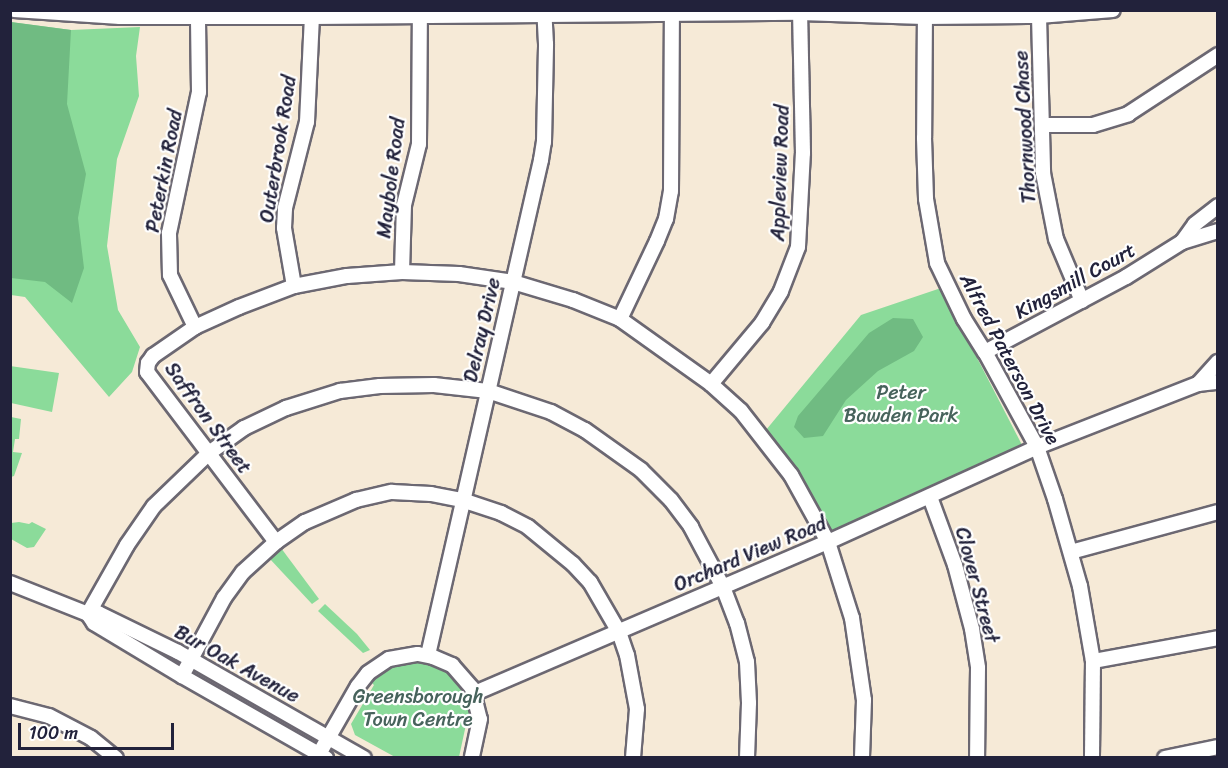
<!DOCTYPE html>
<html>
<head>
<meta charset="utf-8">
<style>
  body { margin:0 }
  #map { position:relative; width:1228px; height:768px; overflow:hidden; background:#f6ead7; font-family:Sriracha,sans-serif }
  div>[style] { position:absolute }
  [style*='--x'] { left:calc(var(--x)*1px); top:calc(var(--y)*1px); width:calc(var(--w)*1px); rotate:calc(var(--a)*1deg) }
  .green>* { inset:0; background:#8bdb9a }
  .forest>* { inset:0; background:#70bb82 }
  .roads { filter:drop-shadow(2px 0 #6c6872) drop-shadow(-2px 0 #6c6872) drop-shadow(0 2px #6c6872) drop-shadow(0 -2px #6c6872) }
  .minor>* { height:14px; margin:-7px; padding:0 7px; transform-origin:7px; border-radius:7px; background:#fff }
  span { translate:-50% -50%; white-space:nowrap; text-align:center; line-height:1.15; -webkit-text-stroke:4.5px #fff; paint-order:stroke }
  .street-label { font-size:20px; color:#22223b }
  .park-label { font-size:20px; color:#47635c }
  .frame { position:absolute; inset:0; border:12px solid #22223b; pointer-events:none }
  .scale { position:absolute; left:18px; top:723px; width:156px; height:27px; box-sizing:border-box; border:3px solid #22223b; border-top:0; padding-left:8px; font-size:18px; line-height:21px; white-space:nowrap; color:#22223b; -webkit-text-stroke:4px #fff; paint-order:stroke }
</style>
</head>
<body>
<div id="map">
  <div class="green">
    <div style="clip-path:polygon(10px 22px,71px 30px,140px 27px,136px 56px,139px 96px,117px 159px,107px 246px,118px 310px,140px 347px,132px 372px,109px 397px,25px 297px,11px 295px)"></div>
    <div style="clip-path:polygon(941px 288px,1022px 445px,1018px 450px,832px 532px,794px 468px,766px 430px,861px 315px)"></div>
    <div style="clip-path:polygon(10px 366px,59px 373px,52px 412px,11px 403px)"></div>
    <div style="clip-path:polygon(11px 417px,21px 419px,19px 439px,15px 439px,13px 452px,22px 453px,14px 476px,11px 477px)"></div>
    <div style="clip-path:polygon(19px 522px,29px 524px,32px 522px,46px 529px,34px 547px,27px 548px,11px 539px,11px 523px)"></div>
    <div style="clip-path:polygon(281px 548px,319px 599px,312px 604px,269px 558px)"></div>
    <div style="clip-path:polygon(325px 604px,357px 634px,370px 650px,363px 653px,318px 611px)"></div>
    <div style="clip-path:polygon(413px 658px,444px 666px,463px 683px,474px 707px,467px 720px,459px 757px,395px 757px,355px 735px,351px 724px,374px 685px,371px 682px,374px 674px,385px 666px)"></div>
  </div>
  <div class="forest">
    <div style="clip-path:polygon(11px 22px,71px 30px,67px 104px,86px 174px,78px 218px,84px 268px,72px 303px,45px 282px,11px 278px)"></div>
    <div style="clip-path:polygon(893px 318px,913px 319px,923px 337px,914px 351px,878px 371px,846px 400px,823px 436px,804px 438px,794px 427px,798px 416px,869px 333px)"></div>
  </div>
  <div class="roads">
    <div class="minor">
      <div style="--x:14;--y:10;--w:106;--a:3.8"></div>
      <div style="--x:120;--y:17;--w:192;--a:0"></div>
      <div style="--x:312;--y:17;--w:488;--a:-0.5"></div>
      <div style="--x:800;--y:13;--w:124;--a:1.8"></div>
      <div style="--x:924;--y:17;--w:115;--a:-0.5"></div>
      <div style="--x:1039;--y:16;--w:74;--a:-4.6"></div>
      <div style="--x:925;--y:10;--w:128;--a:90.4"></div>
      <div style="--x:924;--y:138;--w:61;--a:88.1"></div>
      <div style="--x:926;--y:199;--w:65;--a:80.2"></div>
      <div style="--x:937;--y:263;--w:62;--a:64.3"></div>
      <div style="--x:964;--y:319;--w:39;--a:58"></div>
      <div style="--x:985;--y:352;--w:108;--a:61.3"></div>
      <div style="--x:1037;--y:447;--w:55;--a:70.9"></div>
      <div style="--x:1055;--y:499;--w:91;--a:74"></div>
      <div style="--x:1080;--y:586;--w:76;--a:80.2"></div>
      <div style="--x:1093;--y:661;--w:97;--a:90.6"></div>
      <div style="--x:1039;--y:16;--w:157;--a:88.5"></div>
      <div style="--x:1043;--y:173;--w:67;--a:78.9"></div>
      <div style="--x:1056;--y:239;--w:67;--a:67.2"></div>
      <div style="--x:1043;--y:125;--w:50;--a:0"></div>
      <div style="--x:1093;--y:125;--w:37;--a:-17"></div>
      <div style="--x:1128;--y:114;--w:108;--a:-33.2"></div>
      <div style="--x:1182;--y:242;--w:22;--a:-54"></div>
      <div style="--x:1195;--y:224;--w:29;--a:-38"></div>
      <div style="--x:402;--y:272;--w:67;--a:-88.3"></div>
      <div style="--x:404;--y:205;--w:63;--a:-76.2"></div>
      <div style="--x:419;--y:144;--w:128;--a:-89.6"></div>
      <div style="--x:294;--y:286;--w:59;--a:-99.8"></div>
      <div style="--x:284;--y:228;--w:20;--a:-87"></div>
      <div style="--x:285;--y:208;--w:89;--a:-75.7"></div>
      <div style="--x:307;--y:122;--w:105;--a:-87.3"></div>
      <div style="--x:620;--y:319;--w:86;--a:-64.6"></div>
      <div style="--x:657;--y:241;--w:24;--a:-68"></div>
      <div style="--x:666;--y:219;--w:28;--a:-80"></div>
      <div style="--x:671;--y:191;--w:181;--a:-89.7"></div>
      <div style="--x:195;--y:327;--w:58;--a:-115.7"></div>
      <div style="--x:170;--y:275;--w:42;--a:-91.4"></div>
      <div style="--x:169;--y:233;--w:144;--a:-78"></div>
      <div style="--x:199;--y:92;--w:75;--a:-90.8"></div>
      <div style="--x:985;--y:352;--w:160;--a:-28"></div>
      <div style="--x:1126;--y:277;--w:66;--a:-32"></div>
      <div style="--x:1182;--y:242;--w:38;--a:-17"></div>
      <div style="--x:711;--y:384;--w:80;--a:-50.1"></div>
      <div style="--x:762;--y:323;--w:37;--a:-59"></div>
      <div style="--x:781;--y:291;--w:47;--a:-68.9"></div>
      <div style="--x:798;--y:247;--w:94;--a:-87"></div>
      <div style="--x:803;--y:153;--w:143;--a:-91.2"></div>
      <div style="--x:1198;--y:384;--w:30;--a:-48"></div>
      <div style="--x:930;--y:497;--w:72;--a:69.8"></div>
      <div style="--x:955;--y:565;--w:66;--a:75.1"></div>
      <div style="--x:972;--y:629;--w:39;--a:81"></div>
      <div style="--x:978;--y:668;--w:90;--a:90.6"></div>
      <div style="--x:276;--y:542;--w:213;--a:-127.2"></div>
      <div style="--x:147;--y:372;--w:9;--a:-84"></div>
      <div style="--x:148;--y:363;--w:9;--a:-54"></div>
      <div style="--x:153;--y:356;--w:51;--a:-34.6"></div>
      <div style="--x:195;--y:327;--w:48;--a:-24.4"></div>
      <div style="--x:239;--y:307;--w:59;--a:-20.9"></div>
      <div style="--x:294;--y:286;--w:54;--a:-10.7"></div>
      <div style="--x:347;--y:276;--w:55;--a:-4.2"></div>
      <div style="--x:402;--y:272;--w:57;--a:2"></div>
      <div style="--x:459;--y:274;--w:55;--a:8.4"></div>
      <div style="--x:513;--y:282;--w:63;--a:16.7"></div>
      <div style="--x:573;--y:300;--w:51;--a:22"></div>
      <div style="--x:620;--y:319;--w:112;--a:35.5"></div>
      <div style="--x:711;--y:384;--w:40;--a:42"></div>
      <div style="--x:741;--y:411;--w:81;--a:52"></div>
      <div style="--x:791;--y:475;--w:77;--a:61.1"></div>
      <div style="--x:828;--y:542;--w:80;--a:72.5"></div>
      <div style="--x:852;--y:618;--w:83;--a:81.7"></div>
      <div style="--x:864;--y:700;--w:58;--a:92"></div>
      <div style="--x:1071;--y:552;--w:152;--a:-15.2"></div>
      <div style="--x:10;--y:583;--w:84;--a:21.7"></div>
      <div style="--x:88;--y:614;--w:10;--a:-6"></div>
      <div style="--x:98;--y:613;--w:89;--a:26"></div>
      <div style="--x:178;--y:652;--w:214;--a:29.7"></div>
      <div style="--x:88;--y:614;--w:79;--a:-60.5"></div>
      <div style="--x:127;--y:545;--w:47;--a:-55.3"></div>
      <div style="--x:154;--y:506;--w:76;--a:-43.9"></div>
      <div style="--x:209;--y:453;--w:43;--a:-35.5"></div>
      <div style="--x:244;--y:428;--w:47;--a:-25.5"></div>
      <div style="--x:286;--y:408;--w:57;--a:-17.5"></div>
      <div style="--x:340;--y:391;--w:40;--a:-7.1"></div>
      <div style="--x:380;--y:386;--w:54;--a:-1.1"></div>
      <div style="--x:434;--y:385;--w:54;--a:6.3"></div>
      <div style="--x:488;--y:391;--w:66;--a:18.4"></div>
      <div style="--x:551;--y:412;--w:38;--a:28"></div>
      <div style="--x:585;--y:430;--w:69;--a:35.5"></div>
      <div style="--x:641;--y:470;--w:42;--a:45"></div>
      <div style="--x:671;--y:500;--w:34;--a:53"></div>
      <div style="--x:691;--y:527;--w:68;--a:61.9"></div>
      <div style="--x:723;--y:587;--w:39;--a:69"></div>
      <div style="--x:737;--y:623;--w:40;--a:75.6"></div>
      <div style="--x:747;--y:662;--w:41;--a:87.2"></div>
      <div style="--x:749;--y:703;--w:55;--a:92.1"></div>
      <div style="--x:88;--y:614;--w:11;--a:56"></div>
      <div style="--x:94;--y:623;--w:103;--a:31.1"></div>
      <div style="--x:182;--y:676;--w:166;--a:29.7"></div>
      <div style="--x:428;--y:655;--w:508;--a:-77.14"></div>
      <div style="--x:541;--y:160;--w:18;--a:-81"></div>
      <div style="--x:544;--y:142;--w:98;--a:-88.8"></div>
      <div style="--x:546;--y:44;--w:34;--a:-93"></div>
      <div style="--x:1093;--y:661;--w:127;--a:-10.4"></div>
      <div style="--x:182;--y:676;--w:89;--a:-61.7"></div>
      <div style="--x:224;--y:598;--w:32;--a:-54"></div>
      <div style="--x:243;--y:572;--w:45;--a:-42.3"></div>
      <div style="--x:276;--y:542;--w:35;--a:-35"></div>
      <div style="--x:305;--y:522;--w:56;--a:-23.3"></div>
      <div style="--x:356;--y:500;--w:37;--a:-13"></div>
      <div style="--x:392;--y:492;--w:39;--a:3"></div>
      <div style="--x:431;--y:494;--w:32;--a:11"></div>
      <div style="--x:462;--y:500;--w:41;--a:18.4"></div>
      <div style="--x:501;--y:513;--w:30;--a:27"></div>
      <div style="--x:528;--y:527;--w:58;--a:39.4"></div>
      <div style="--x:573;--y:564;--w:25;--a:47"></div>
      <div style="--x:590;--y:582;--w:58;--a:59.9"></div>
      <div style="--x:619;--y:632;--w:24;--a:71"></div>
      <div style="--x:627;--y:655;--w:55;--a:79.5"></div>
      <div style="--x:637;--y:709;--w:49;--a:94.7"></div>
      <div style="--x:475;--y:693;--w:384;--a:-23.2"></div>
      <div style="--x:828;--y:542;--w:230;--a:-24.4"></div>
      <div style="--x:1037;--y:447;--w:173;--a:-21.4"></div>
      <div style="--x:1198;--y:384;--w:20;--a:-6"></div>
      <div style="--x:10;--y:706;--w:40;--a:14.4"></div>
      <div style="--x:49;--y:716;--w:47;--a:27.6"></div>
      <div style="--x:91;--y:738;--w:32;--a:39"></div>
      <div style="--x:319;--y:754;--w:78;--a:-60.2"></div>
      <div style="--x:358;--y:686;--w:16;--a:-52"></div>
      <div style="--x:368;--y:673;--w:25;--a:-34"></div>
      <div style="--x:389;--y:659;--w:29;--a:-10"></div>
      <div style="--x:418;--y:654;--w:15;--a:11"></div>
      <div style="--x:433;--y:657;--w:21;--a:23"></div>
      <div style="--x:452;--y:665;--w:30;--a:49"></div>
      <div style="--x:472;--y:688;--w:32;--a:76"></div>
      <div style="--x:480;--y:719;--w:40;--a:102"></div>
      <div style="--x:1165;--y:758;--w:54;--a:-11.7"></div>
    </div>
  </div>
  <div class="street-label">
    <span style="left:1025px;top:127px;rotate:-93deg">Thornwood Chase</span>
    <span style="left:278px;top:149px;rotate:-81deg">Outerbrook Road</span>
    <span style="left:164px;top:171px;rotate:-79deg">Peterkin Road</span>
    <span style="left:780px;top:173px;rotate:-88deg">Appleview Road</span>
    <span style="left:391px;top:178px;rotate:-83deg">Maybole Road</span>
    <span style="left:1075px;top:281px;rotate:-29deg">Kingsmill Court</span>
    <span style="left:482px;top:330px;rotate:-77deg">Delray Drive</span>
    <span style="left:1010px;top:359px;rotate:62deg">Alfred Paterson Drive</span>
    <span style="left:208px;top:418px;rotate:54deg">Saffron Street</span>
    <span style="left:750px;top:554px;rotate:-23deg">Orchard View Road</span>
    <span style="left:977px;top:585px;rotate:75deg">Clover Street</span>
    <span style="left:237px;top:664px;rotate:29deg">Bur Oak Avenue</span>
  </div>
  <div class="park-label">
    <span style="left:901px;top:404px">Peter<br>Bawden Park</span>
    <span style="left:418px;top:708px">Greensborough<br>Town Centre</span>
  </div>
  <div class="frame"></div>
  <div class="scale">100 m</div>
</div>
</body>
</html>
